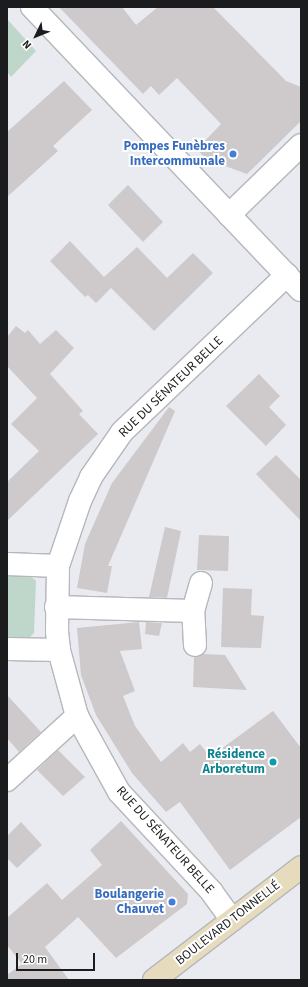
<!DOCTYPE html>
<html>
<head>
<meta charset="utf-8">
<style>
  body { margin:0 }
  #map { position:relative; width:308px; height:987px; overflow:hidden; background:#e9ebf0; font-family:"Source Sans 3",sans-serif }
  div>[style] { position:absolute }
  [style*='--x'] { left:calc(var(--x)*1px); top:calc(var(--y)*1px); width:calc(var(--w)*1px); rotate:calc(var(--a)*1deg) }
  .green>* { inset:0; background:#bed7ca }
  .building>* { inset:0; background:#cec9ca }
  .roads { filter:drop-shadow(1px 0 #b5b7bb) drop-shadow(-1px 0 #b5b7bb) drop-shadow(0 1px #b5b7bb) drop-shadow(0 -1px #b5b7bb) }
  .minor>* { height:22px; margin:-11px; padding:0 11px; transform-origin:11px; border-radius:11px; background:#fff }
  .tertiary>* { height:22px; margin:-11px; padding:0 11px; transform-origin:11px; border-radius:11px; background:#fff }
  .secondary>* { height:22px; margin:-11px; padding:0 11px; transform-origin:11px; border-radius:11px; background:#e6dcbd }
  .dots>* { width:11px; height:11px; translate:-50% -50%; box-sizing:border-box; border:2px solid #fff; border-radius:50% }
  span { translate:-50% -50%; white-space:nowrap; text-align:center; line-height:1.15; -webkit-text-stroke:4px #fff; paint-order:stroke }
  .shop-label { font-size:13px; color:#366cbe; font-weight:700 }
  .right { translate:-100% -50%; text-align:right }
  .street-label { font-size:13px; color:#1b1c1d }
  .culture-label { font-size:13px; color:#0d838f; font-weight:700 }
  .frame { position:absolute; inset:0; border:8px solid #1b1c1d; pointer-events:none }
  .north { position:absolute; left:16px; top:16px; width:40px; height:40px; -webkit-text-stroke:3px #fff; paint-order:stroke; rotate:227deg; font-size:11px; font-weight:700; line-height:16px; text-align:center; color:#1b1c1d }
  .north::after { content:''; display:block; margin:auto; width:14px; height:18px; background:#1b1c1d; clip-path:polygon(50% 0,100% 100%,50% 72%,0 100%) }
  .scale { position:absolute; left:16px; top:953px; width:79px; height:18px; box-sizing:border-box; border:2px solid #1b1c1d; border-top:0; padding-left:5px; font-size:12px; line-height:14px; white-space:nowrap; color:#1b1c1d; -webkit-text-stroke:3px #fff; paint-order:stroke }
</style>
</head>
<body>
<div id="map">
  <div class="green">
    <div style="clip-path:polygon(7px 19px,36px 51px,11px 77px,7px 72px)"></div>
    <div style="clip-path:polygon(7px 573px,28px 574px,36px 581px,34px 633px,28px 639px,7px 638px)"></div>
  </div>
  <div class="building">
    <div style="clip-path:polygon(59px 7px,122px 7px,136px 25px,158px 7px,213px 7px,286px 81px,301px 87px,301px 121px,247px 174px,206px 159px,197px 149px,221px 124px,177px 78px,159px 95px,151px 86px,143px 94px)"></div>
    <div style="clip-path:polygon(64px 81px,92px 110px,53px 146px,58px 151px,7px 197px,7px 132px)"></div>
    <div style="clip-path:polygon(128px 185px,163px 222px,143px 242px,108px 205px)"></div>
    <div style="clip-path:polygon(70px 241px,104px 277px,137px 247px,167px 278px,193px 253px,213px 273px,154px 331px,111px 288px,96px 303px,88px 295px,85px 297px,50px 261px)"></div>
    <div style="clip-path:polygon(16px 326px,25px 333px,28px 330px,40px 344px,56px 330px,74px 348px,50px 374px,83px 411px,79px 414px,98px 434px,7px 521px,7px 482px,39px 451px,11px 424px,37px 398px,7px 366px,7px 337px)"></div>
    <div style="clip-path:polygon(259px 374px,280px 396px,269px 407px,286px 425px,266px 446px,226px 406px)"></div>
    <div style="clip-path:polygon(169px 407px,175px 411px,108px 566px,112px 566px,107px 593px,77px 588px,85px 544px,112px 483px)"></div>
    <div style="clip-path:polygon(276px 455px,301px 480px,301px 521px,256px 474px)"></div>
    <div style="clip-path:polygon(165px 527px,181px 531px,167px 598px,149px 597px)"></div>
    <div style="clip-path:polygon(199px 535px,229px 536px,228px 571px,197px 570px)"></div>
    <div style="clip-path:polygon(223px 588px,252px 589px,251px 615px,264px 616px,261px 648px,221px 647px)"></div>
    <div style="clip-path:polygon(139px 622px,142px 649px,120px 651px,135px 691px,123px 696px,135px 726px,161px 762px,183px 743px,190px 752px,200px 744px,210px 757px,273px 711px,301px 748px,301px 817px,230px 870px,180px 802px,166px 812px,132px 773px,96px 715px,81px 675px,77px 628px)"></div>
    <div style="clip-path:polygon(146px 622px,162px 623px,159px 636px,145px 634px)"></div>
    <div style="clip-path:polygon(203px 654px,225px 655px,247px 690px,193px 687px,194px 657px)"></div>
    <div style="clip-path:polygon(7px 695px,41px 732px,19px 752px,7px 738px)"></div>
    <div style="clip-path:polygon(58px 750px,85px 777px,63px 796px,37px 770px)"></div>
    <div style="clip-path:polygon(121px 821px,188px 894px,187px 904px,116px 958px,78px 917px,45px 947px,69px 980px,7px 980px,7px 975px,22px 964px,7px 945px,7px 918px,47px 883px,62px 900px,102px 865px,90px 850px)"></div>
    <div style="clip-path:polygon(21px 822px,42px 845px,17px 868px,7px 858px,7px 836px)"></div>
  </div>
  <div class="roads">
    <div class="minor">
      <div style="--x:229;--y:215;--w:100;--a:-44.2"></div>
      <div style="--x:7;--y:564;--w:51;--a:2.2"></div>
      <div style="--x:56;--y:607;--w:137;--a:1.7"></div>
      <div style="--x:195;--y:645;--w:34;--a:-93"></div>
      <div style="--x:193;--y:611;--w:29;--a:-74"></div>
      <div style="--x:7;--y:649;--w:52;--a:1.1"></div>
      <div style="--x:7;--y:780;--w:95;--a:-42.4"></div>
      <div style="--x:232;--y:920;--w:34;--a:-126"></div>
      <div style="--x:212;--y:892;--w:137;--a:-132.9"></div>
      <div style="--x:119;--y:792;--w:87;--a:-118.9"></div>
      <div style="--x:77;--y:716;--w:68;--a:-105.3"></div>
      <div style="--x:59;--y:650;--w:19;--a:-96"></div>
      <div style="--x:57;--y:631;--w:65;--a:-89.1"></div>
      <div style="--x:58;--y:566;--w:69;--a:-71.3"></div>
      <div style="--x:80;--y:501;--w:26;--a:-65"></div>
      <div style="--x:91;--y:477;--w:55;--a:-55.4"></div>
      <div style="--x:122;--y:432;--w:228;--a:-43.6"></div>
    </div>
    <div class="tertiary">
      <div style="--x:32;--y:7;--w:390;--a:46.5"></div>
    </div>
    <div class="secondary">
      <div style="--x:154;--y:980;--w:185;--a:-37.5"></div>
    </div>
  </div>
  <div class="dots">
    <div style="left:233px;top:154px;background:#3f7fe0"></div>
    <div style="left:273px;top:762px;background:#0f9aa8"></div>
    <div style="left:172px;top:902px;background:#3f7fe0"></div>
  </div>
  <div class="shop-label">
    <span class="right" style="left:225px;top:154px">Pompes Funèbres<br>Intercommunale</span>
    <span class="right" style="left:164px;top:902px">Boulangerie<br>Chauvet</span>
  </div>
  <div class="street-label">
    <span style="left:171px;top:387px;rotate:-44deg">RUE DU SÉNATEUR BELLE</span>
    <span style="left:165px;top:840px;rotate:48deg">RUE DU SÉNATEUR BELLE</span>
    <span style="left:228px;top:923px;rotate:-38deg">BOULEVARD TONNELLÉ</span>
  </div>
  <div class="culture-label">
    <span class="right" style="left:265px;top:762px">Résidence<br>Arboretum</span>
  </div>
  <div class="frame"></div>
  <div class="north">N</div>
  <div class="scale">20 m</div>
</div>
</body>
</html>
